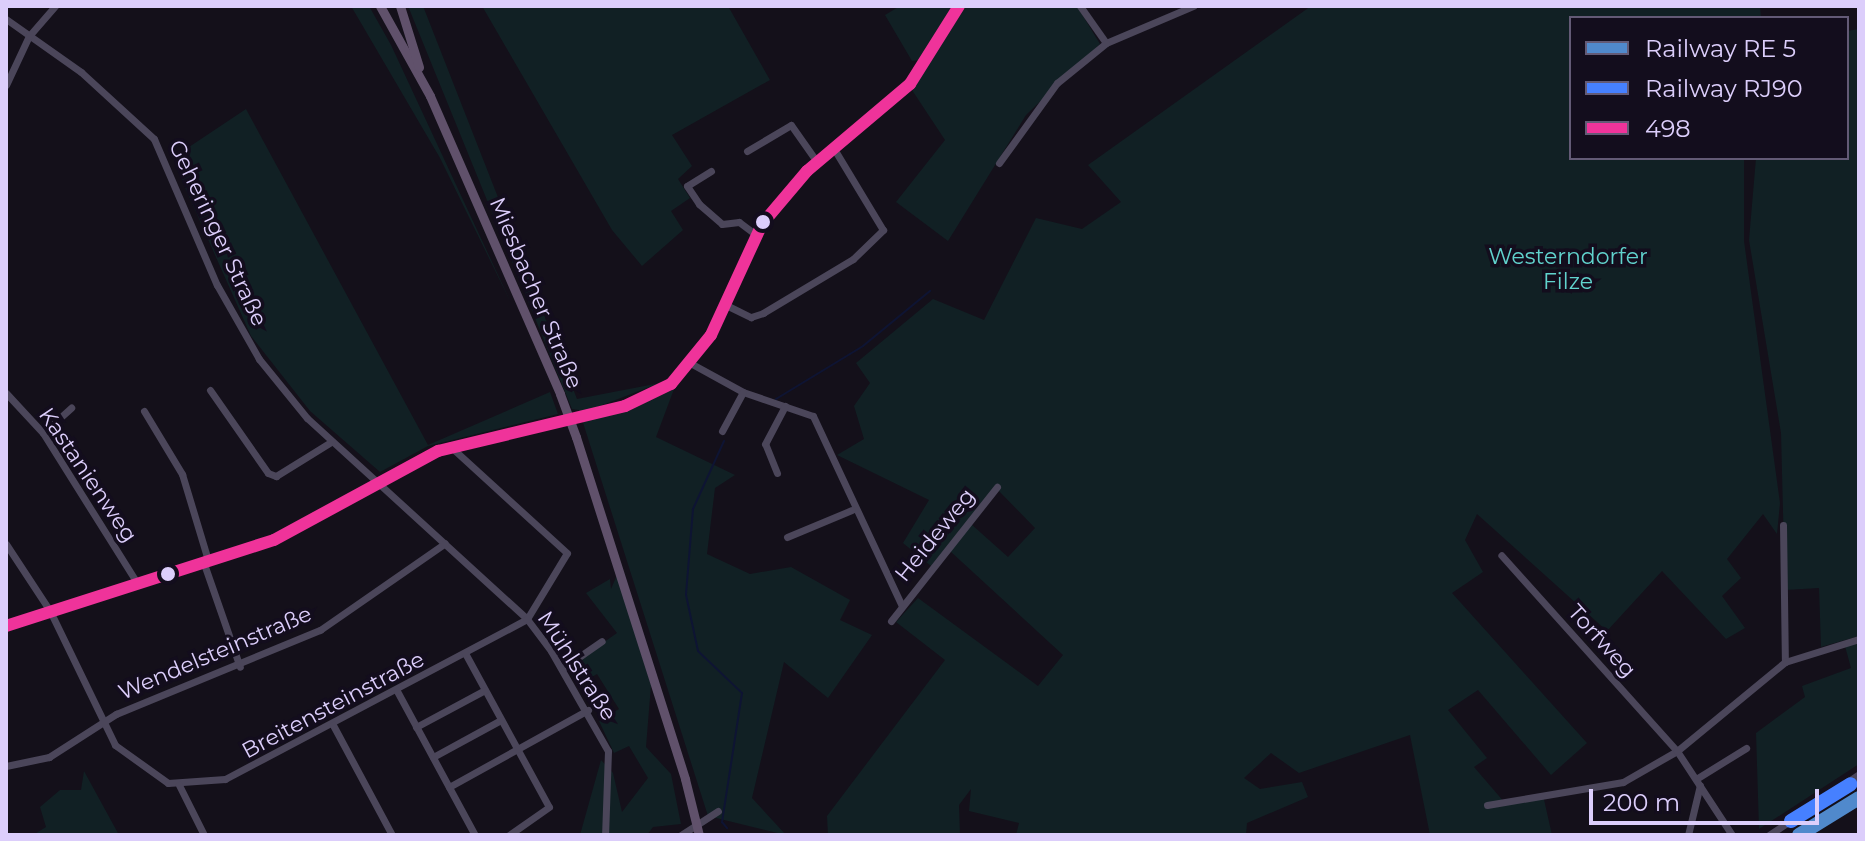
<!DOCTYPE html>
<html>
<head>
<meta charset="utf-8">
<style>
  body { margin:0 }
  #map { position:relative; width:1865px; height:841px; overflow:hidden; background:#14101a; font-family:Montserrat,sans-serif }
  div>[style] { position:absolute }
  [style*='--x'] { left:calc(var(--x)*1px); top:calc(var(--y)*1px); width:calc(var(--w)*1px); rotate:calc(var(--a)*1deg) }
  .green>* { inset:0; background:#112024 }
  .stream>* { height:2px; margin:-1px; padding:0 1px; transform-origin:1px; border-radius:1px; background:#0e1433 }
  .minor>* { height:7px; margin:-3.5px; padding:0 3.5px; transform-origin:3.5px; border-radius:3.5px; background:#4b465a }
  .major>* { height:9px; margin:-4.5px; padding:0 4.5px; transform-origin:4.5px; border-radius:4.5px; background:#60516b }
  .major-bridge>* { height:9px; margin:-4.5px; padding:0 4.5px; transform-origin:4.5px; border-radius:4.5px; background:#60516b }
  .bus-1>* { height:12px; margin:-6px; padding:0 6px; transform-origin:6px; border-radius:6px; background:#ef339a }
  .rail-1>* { height:14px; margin:-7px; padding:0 7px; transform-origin:7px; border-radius:7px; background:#5089cc }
  .rail-2>* { height:14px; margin:-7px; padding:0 7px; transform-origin:7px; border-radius:7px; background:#4680ff }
  .dots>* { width:22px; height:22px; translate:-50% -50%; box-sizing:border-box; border:4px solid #130d1d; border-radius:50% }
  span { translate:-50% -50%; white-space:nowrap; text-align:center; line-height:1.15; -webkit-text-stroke:7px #130d1d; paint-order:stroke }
  .street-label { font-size:22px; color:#dccefb }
  .park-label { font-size:22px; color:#61d3cd }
  .frame { position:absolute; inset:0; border:8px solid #dccefb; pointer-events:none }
  .legend { position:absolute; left:1569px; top:16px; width:280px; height:144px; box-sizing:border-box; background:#130d1d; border:2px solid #635a76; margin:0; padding:10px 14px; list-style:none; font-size:24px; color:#dccefb }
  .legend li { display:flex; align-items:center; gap:16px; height:40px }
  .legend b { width:40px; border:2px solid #635a76 }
  .scale { position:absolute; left:1589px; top:789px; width:230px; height:36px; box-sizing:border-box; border:4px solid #dccefb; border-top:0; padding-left:10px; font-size:24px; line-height:28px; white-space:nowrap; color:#dccefb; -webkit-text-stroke:6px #130d1d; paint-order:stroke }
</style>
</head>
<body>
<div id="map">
  <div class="green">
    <div style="clip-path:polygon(351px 6px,369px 6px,391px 45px,512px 305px,440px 158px)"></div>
    <div style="clip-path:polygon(408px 6px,423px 6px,577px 399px,660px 383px,597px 407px,600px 416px,674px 389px,656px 437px,735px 475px,715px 488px,707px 554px,750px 574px,791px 567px,850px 600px,840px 620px,872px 635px,828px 698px,784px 662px,752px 798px,786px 835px,708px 816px,579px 410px,572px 409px)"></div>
    <div style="clip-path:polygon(482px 6px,728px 6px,770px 80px,672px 135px,692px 166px,678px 179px,690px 198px,671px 211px,683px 230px,642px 266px,612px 230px)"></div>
    <div style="clip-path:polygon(900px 6px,952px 6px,920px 60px,912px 61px,885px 15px)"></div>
    <div style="clip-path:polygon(963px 6px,1077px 6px,1100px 44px,1026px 115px,948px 241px,896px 202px,945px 140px,910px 87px)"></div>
    <div style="clip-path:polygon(1311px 6px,1760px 6px,1761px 18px,1571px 18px,1571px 158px,1744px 158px,1744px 241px,1780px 503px,1777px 534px,1763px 514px,1727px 559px,1741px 578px,1722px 596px,1745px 628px,1726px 639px,1662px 571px,1607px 631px,1477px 514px,1465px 540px,1483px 572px,1452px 593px,1587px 743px,1551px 775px,1478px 690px,1448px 710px,1487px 758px,1474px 767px,1505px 803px,1543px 795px,1552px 835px,1430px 835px,1410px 735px,1299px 773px,1271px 753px,1244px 778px,1260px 789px,1302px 782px,1308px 797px,1247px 823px,1246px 835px,1016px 835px,1019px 823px,969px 811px,971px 789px,959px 805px,960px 835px,828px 835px,827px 816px,945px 660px,896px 622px,918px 598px,1038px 686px,1063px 655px,950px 551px,971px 524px,1008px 557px,1035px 528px,995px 487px,931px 566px,903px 543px,929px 500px,837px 455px,864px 439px,854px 406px,870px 383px,856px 363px,933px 299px,984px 320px,1036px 218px,1082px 229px,1121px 202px,1088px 165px)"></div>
    <div style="clip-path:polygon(1859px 29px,1859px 636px,1821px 647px,1819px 588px,1785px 590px,1781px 433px,1749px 240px,1756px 158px,1847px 158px,1847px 31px)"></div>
    <div style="clip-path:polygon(246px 109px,428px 445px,550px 392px,558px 414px,428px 446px,380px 472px,310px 411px,251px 336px,175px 165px,180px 153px)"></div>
    <div style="clip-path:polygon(617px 575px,651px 685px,646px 747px,671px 774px,681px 824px,653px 827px,647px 835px,580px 835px,601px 760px,613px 773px,622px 812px,648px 778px,629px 746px,614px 753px,599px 721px,619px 709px,597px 674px,578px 685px,567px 668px,617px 633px,586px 593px,610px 579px,611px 589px)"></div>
    <div style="clip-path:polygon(1859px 642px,1859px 764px,1759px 829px,1756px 733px,1805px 697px,1802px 686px,1851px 668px,1845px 646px)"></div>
    <div style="clip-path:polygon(84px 771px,119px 835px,33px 835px,46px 827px,40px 807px,60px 790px,81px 790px)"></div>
  </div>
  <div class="stream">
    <div style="--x:776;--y:399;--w:102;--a:-31.3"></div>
    <div style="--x:863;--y:346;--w:87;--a:-39.4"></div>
    <div style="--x:724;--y:441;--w:75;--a:114.5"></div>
    <div style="--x:693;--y:509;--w:86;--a:94.7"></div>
    <div style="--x:686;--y:595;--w:57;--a:77.9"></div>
    <div style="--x:698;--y:651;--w:61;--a:43.7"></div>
    <div style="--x:742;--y:693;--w:131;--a:98.8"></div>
    <div style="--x:722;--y:822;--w:8;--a:50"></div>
  </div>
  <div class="minor">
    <div style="--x:1080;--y:6;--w:45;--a:54.9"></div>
    <div style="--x:1106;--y:43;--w:95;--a:-23"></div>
    <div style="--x:6;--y:19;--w:92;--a:35.2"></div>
    <div style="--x:81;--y:72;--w:99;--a:42.5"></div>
    <div style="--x:154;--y:139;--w:159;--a:66.7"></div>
    <div style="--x:217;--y:285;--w:85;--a:60.4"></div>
    <div style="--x:259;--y:359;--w:76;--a:50.9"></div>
    <div style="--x:307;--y:418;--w:298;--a:42.4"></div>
    <div style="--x:527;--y:619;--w:40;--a:53"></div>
    <div style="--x:551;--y:651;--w:115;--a:60.3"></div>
    <div style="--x:608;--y:751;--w:84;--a:92"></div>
    <div style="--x:6;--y:85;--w:54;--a:-64.9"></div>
    <div style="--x:29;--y:36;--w:40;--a:-49"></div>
    <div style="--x:747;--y:151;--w:51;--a:-30.6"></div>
    <div style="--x:791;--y:125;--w:45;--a:54.9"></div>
    <div style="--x:999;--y:163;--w:99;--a:-54.1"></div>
    <div style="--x:1057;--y:83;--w:63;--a:-39.2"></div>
    <div style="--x:711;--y:171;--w:28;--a:148"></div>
    <div style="--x:687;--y:186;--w:22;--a:56"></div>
    <div style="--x:699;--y:204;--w:30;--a:41"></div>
    <div style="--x:722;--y:224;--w:17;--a:-7"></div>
    <div style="--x:739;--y:222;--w:20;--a:37"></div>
    <div style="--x:726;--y:305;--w:28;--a:26"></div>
    <div style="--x:751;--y:317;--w:13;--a:-18"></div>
    <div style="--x:763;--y:313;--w:105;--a:-31"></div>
    <div style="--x:853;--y:259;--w:42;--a:-44"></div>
    <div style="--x:883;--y:230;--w:91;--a:-121.1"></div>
    <div style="--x:692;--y:364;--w:58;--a:28.8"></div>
    <div style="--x:743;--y:392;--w:74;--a:18.9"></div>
    <div style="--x:813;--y:416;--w:210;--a:64.9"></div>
    <div style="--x:210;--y:390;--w:101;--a:55.1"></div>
    <div style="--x:268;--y:473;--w:9;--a:21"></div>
    <div style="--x:276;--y:476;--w:65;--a:-31.7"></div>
    <div style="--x:6;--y:393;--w:54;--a:47.2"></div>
    <div style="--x:43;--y:433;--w:175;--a:57.9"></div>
    <div style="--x:144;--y:411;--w:74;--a:58.9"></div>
    <div style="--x:182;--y:474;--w:90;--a:73.2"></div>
    <div style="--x:722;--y:431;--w:44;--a:-61.7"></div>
    <div style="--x:43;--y:433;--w:38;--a:-42"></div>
    <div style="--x:777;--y:473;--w:31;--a:-112"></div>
    <div style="--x:765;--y:444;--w:43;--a:-62.2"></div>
    <div style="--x:1783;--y:525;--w:137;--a:89.2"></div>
    <div style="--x:787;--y:537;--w:70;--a:-22.6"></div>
    <div style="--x:6;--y:544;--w:80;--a:56.7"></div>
    <div style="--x:50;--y:611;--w:149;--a:64.1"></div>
    <div style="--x:115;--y:745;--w:65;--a:35.6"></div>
    <div style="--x:168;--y:783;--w:57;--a:-4"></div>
    <div style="--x:225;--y:779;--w:342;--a:-27.9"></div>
    <div style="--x:527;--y:619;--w:77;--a:-58.8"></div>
    <div style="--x:567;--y:553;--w:159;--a:-137.6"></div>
    <div style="--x:203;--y:561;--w:112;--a:70.8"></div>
    <div style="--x:891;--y:621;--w:171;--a:-51.7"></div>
    <div style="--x:6;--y:626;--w:281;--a:-17.8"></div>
    <div style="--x:274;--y:540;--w:187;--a:-28.5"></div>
    <div style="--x:438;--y:451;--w:192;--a:-13.5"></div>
    <div style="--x:625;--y:406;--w:51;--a:-25.6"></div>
    <div style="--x:671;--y:384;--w:63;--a:-50.8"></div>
    <div style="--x:711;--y:335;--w:122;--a:-65.3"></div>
    <div style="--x:762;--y:224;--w:70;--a:-49.7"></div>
    <div style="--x:807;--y:171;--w:135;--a:-40.2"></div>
    <div style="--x:910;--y:84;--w:92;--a:-57.9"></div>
    <div style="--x:465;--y:653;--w:175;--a:61.4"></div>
    <div style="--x:549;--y:807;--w:49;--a:145"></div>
    <div style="--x:563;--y:668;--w:47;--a:-34.7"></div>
    <div style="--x:397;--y:691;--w:164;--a:61.6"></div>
    <div style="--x:333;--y:725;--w:125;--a:61.8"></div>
    <div style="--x:416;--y:727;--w:78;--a:-28.2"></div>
    <div style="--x:433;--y:757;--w:77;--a:-28.6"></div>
    <div style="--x:6;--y:766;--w:44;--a:-11.8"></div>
    <div style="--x:49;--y:757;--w:80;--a:-32.7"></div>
    <div style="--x:116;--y:714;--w:221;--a:-22.4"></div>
    <div style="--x:320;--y:630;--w:152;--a:-34.8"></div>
    <div style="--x:1696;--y:779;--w:59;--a:-31.8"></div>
    <div style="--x:179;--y:785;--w:56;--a:63.4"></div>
    <div style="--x:449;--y:787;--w:159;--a:-29"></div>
    <div style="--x:1487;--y:805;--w:138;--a:-9.6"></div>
    <div style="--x:1623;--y:782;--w:62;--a:-29.9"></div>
    <div style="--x:1677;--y:751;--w:263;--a:-131.9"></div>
    <div style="--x:681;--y:835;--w:44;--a:-33"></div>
    <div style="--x:1688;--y:835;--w:51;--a:-76.5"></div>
    <div style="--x:1732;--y:835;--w:100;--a:-123.2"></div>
    <div style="--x:1677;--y:751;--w:140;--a:-39.5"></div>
    <div style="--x:1785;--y:662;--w:77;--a:-17.3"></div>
    <div style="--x:1769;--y:835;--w:109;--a:-34.1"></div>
  </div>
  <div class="major">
    <div style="--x:380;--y:6;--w:103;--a:60.9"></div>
    <div style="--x:430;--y:96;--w:325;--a:66.4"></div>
    <div style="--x:400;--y:6;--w:64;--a:72.7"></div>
    <div style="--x:576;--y:437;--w:359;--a:72.3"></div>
  </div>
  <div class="major-bridge">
    <div style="--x:560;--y:394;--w:46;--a:69.6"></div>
    <div style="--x:685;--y:779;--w:58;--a:76"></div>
  </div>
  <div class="bus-1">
    <div style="--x:6;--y:626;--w:281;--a:-17.8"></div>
    <div style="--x:274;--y:540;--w:187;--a:-28.5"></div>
    <div style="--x:438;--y:451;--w:192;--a:-13.5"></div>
    <div style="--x:625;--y:406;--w:51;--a:-25.6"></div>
    <div style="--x:671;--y:384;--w:63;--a:-50.8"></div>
    <div style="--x:711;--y:335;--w:122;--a:-65.3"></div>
    <div style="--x:762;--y:224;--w:70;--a:-49.7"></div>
    <div style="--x:807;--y:171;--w:135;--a:-40.2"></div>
    <div style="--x:910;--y:84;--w:92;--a:-57.9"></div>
  </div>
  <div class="rail-1">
    <div style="--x:1799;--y:835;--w:70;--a:-31.7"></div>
  </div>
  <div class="rail-2">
    <div style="--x:1791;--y:821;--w:70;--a:-31.7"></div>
  </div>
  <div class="dots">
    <div style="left:763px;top:222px;background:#dccefb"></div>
    <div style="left:168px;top:574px;background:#dccefb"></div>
  </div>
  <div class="street-label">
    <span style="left:218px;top:233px;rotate:65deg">Geheringer Straße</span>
    <span style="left:536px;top:293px;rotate:67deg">Miesbacher Straße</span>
    <span style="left:88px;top:475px;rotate:56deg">Kastanienweg</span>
    <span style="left:935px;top:535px;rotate:-51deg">Heideweg</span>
    <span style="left:1602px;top:641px;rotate:48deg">Torfweg</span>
    <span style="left:215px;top:653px;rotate:-23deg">Wendelsteinstraße</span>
    <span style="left:577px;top:666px;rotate:57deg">Mühlstraße</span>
    <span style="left:333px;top:705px;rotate:-28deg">Breitensteinstraße</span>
  </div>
  <div class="park-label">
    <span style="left:1568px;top:269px">Westerndorfer<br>Filze</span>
  </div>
  <div class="frame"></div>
  <ul class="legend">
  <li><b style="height:10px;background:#5089cc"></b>Railway RE 5</li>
  <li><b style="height:10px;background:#4680ff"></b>Railway RJ90</li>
  <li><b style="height:10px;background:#ef339a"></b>498</li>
  </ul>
  <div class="scale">200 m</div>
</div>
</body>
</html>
